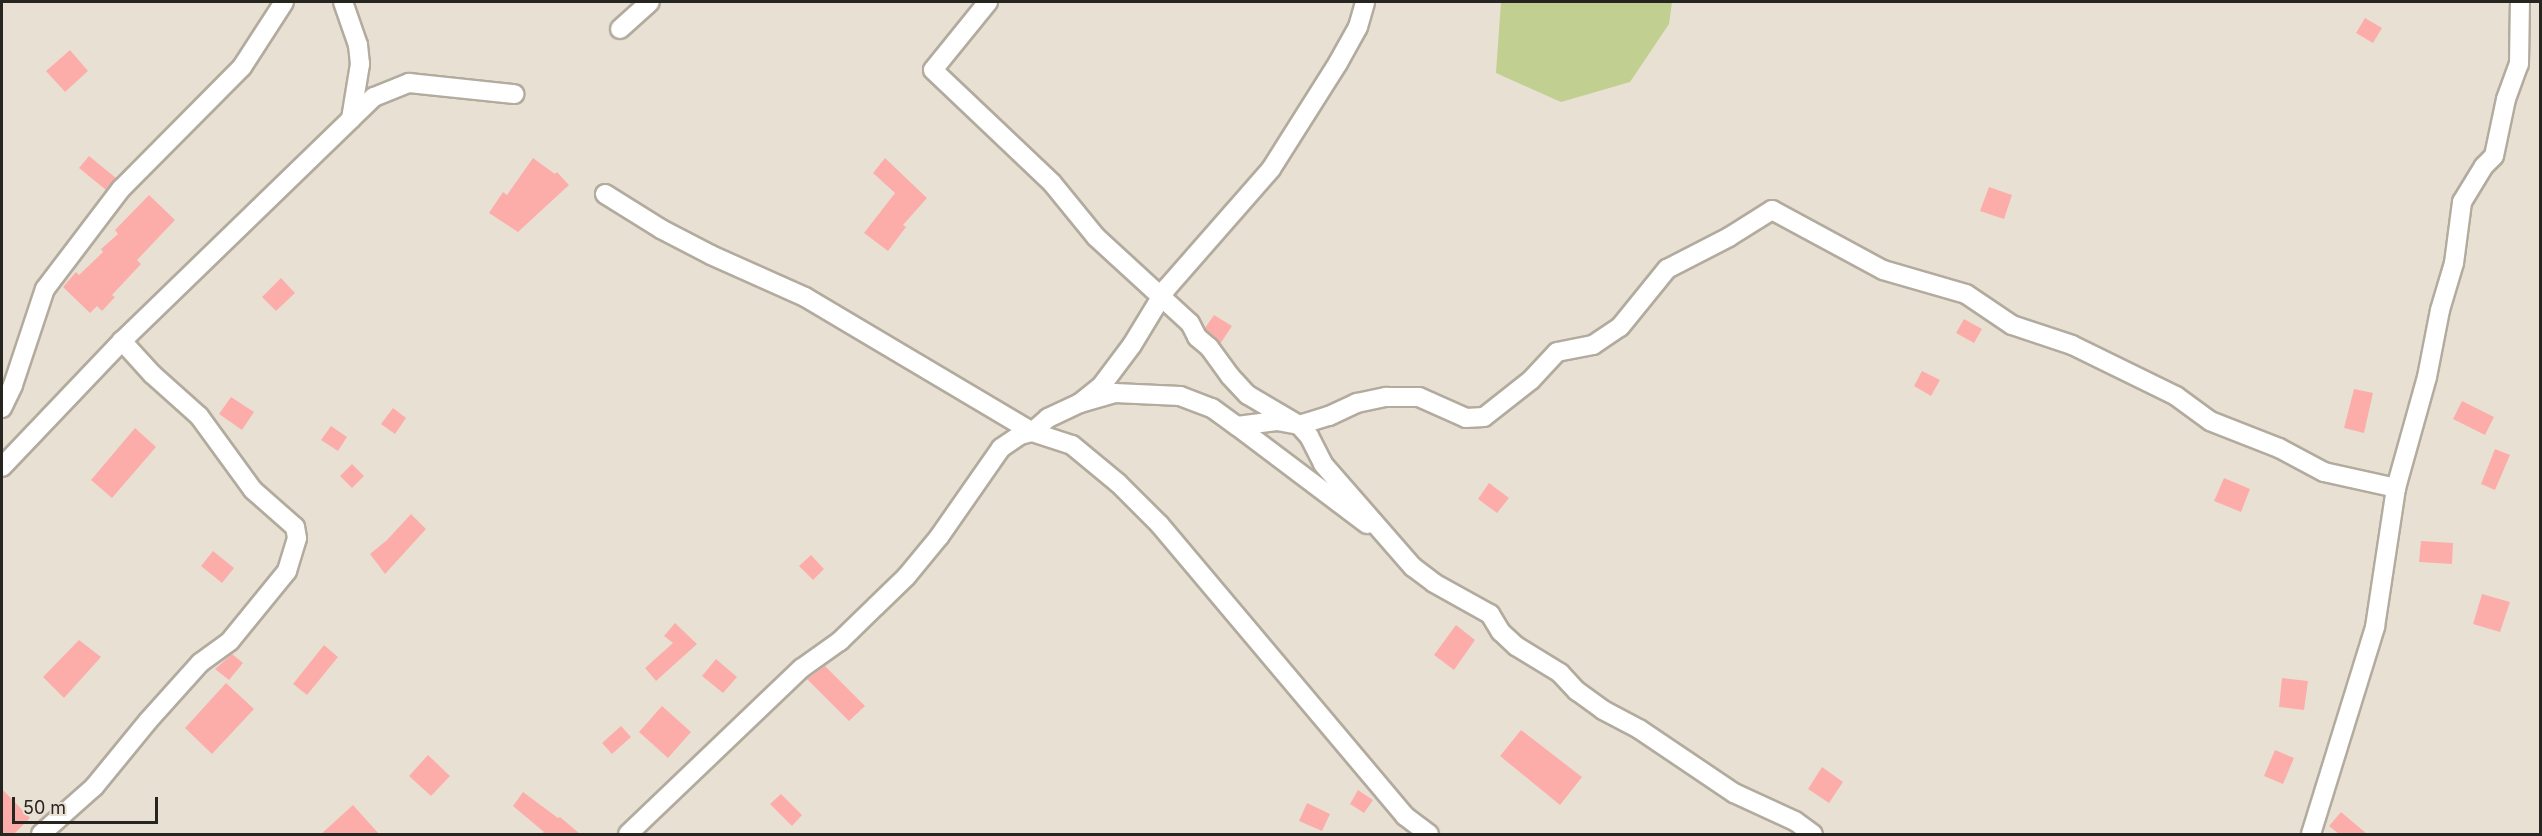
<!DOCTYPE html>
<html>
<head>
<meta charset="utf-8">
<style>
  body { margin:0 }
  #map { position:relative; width:2542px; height:836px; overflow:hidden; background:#e8e1d3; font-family:Inter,sans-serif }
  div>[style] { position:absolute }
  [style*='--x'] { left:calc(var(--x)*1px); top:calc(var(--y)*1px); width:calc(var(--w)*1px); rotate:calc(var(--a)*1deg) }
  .green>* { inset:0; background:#c1cf90 }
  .building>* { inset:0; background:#fdada9 }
  .roads { filter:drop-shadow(2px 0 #b2ab9e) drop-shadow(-2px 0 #b2ab9e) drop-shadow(0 2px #b2ab9e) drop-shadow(0 -2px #b2ab9e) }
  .street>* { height:18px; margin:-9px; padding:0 9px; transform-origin:9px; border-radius:9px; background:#fff }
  span { translate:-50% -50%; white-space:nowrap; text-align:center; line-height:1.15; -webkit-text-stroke:6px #e8e1d3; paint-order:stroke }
  .frame { position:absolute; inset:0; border:3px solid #272520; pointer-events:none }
  .scale { position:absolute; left:12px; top:797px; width:146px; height:27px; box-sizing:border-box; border:3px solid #272520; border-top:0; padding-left:8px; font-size:18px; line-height:21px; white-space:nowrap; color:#272520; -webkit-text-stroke:4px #e8e1d3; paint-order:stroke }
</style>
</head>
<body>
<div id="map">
  <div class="green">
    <div style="clip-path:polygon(1501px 2px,1672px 2px,1669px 24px,1630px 82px,1561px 102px,1496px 73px)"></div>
  </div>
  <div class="building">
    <div style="clip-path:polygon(2365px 18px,2382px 28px,2373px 43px,2356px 33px)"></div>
    <div style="clip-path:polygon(70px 50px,88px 71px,65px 92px,46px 71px)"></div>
    <div style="clip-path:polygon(89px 156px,116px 178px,106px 190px,79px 168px)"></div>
    <div style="clip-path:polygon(533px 158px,555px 174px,557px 172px,569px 185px,518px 232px,489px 213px,503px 192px,507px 195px)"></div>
    <div style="clip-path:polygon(885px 158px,927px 198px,903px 225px,906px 227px,888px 251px,864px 233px,895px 193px,873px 173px)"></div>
    <div style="clip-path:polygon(1989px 187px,2012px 195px,2004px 219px,1980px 211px)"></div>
    <div style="clip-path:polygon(149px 195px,175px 220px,137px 260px,141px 264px,112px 295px,115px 297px,102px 311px,97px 306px,90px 313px,63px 287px,76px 272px,79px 275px,103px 252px,101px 249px,118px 234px,115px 230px)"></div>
    <div style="clip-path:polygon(281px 278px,295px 293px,276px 311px,262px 297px)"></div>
    <div style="clip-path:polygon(1214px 315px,1232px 326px,1220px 344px,1205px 328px)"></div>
    <div style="clip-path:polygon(1964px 319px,1982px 329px,1974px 343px,1956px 333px)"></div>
    <div style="clip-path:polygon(1922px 371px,1940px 380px,1931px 396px,1914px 386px)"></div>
    <div style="clip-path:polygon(2354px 389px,2373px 393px,2364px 433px,2344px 428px)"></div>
    <div style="clip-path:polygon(231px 397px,254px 412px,242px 430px,219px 414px)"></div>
    <div style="clip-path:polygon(2462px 401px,2494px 417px,2485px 435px,2453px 419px)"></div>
    <div style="clip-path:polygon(393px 408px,406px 418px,395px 434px,381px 424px)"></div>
    <div style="clip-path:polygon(331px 426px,347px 437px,338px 451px,321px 440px)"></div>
    <div style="clip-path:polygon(135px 428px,156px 447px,112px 498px,91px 480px)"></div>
    <div style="clip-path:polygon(2495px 449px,2510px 455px,2495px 490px,2481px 484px)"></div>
    <div style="clip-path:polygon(352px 464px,364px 476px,352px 488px,340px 476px)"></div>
    <div style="clip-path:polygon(2224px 478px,2250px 489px,2241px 512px,2214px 501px)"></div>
    <div style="clip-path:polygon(1489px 483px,1509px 498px,1497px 513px,1478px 499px)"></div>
    <div style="clip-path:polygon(411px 514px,426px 529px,385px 574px,370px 554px,387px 540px)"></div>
    <div style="clip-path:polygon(2421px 541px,2453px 543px,2452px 564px,2419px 562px)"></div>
    <div style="clip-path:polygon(213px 551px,234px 568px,222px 583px,201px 566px)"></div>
    <div style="clip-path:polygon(811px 555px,824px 569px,813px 580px,799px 566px)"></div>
    <div style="clip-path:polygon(2482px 594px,2510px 602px,2500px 632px,2473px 624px)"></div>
    <div style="clip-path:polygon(675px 623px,697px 644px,656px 681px,645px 668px,673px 643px,664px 636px)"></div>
    <div style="clip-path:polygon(1456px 625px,1475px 640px,1454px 670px,1434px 655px)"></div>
    <div style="clip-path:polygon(79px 640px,101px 657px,64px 698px,43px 677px)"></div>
    <div style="clip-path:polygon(324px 645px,338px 657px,307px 695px,293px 684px)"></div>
    <div style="clip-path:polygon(232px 654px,243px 663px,229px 680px,215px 669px)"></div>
    <div style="clip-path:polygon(716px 659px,737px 677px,723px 693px,702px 676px)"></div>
    <div style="clip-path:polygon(825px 666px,865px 706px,849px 721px,807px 679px)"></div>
    <div style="clip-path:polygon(2282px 678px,2308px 681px,2304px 710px,2279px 707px)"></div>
    <div style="clip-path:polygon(226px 683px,254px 709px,212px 754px,185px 728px)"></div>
    <div style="clip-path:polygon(662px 706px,691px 732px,668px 758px,639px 732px)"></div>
    <div style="clip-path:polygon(621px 726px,631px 737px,612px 754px,602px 743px)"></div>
    <div style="clip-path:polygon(1521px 730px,1582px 777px,1560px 805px,1500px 756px)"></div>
    <div style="clip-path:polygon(2275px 750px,2294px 758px,2283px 784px,2264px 776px)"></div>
    <div style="clip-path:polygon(428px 755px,450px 776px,431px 796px,409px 776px)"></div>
    <div style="clip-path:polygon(1822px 767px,1843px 782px,1829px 803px,1808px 789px)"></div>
    <div style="clip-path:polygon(2px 789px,30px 818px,14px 834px,2px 834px)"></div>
    <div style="clip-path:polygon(1358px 790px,1373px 800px,1364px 813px,1350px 804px)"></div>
    <div style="clip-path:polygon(523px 792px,558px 818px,560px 817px,580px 834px,541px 834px,544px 832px,513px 806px)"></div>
    <div style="clip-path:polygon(781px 794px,802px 815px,792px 826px,770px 804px)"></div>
    <div style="clip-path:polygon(1307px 803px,1330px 814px,1322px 831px,1299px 821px)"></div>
    <div style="clip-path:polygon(353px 805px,379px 834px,321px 834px)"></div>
    <div style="clip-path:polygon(2341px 812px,2367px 834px,2339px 834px,2329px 826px)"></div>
  </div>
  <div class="roads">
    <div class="street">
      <div style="--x:988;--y:2;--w:87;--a:129"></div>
      <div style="--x:933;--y:70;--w:164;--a:43.5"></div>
      <div style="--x:1052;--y:183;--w:70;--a:50.8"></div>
      <div style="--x:1096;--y:237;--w:127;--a:42.5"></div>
      <div style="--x:1190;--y:323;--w:16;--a:63"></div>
      <div style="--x:1197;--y:337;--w:16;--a:40"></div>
      <div style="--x:1209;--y:347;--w:36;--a:54"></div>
      <div style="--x:1230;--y:376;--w:26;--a:47"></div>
      <div style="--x:1248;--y:395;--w:59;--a:30.5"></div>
      <div style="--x:1299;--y:425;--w:15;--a:48"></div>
      <div style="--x:1309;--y:436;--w:31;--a:63"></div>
      <div style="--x:1323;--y:464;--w:137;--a:48.9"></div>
      <div style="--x:1413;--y:567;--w:26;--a:37"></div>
      <div style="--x:1434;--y:583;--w:64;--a:29"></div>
      <div style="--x:1490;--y:614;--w:21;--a:59"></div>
      <div style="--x:1501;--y:632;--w:21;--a:43"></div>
      <div style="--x:1516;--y:646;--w:52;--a:31.5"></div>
      <div style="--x:1560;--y:673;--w:25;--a:47"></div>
      <div style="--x:1577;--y:691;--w:32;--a:36"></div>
      <div style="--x:1603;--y:710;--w:41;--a:27.8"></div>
      <div style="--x:1639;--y:729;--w:115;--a:34"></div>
      <div style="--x:1734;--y:793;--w:67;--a:24.7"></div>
      <div style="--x:1795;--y:821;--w:22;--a:36"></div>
      <div style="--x:620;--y:29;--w:40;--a:-42"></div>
      <div style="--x:351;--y:119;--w:32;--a:-44"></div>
      <div style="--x:374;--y:97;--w:38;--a:-22"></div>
      <div style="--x:409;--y:83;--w:106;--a:6"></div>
      <div style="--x:605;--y:194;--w:66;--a:32"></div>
      <div style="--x:661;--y:229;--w:56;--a:27.5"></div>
      <div style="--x:711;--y:255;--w:103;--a:24.1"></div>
      <div style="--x:805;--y:297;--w:264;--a:30.7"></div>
      <div style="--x:1032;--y:432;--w:21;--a:-41"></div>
      <div style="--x:1048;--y:418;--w:35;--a:-25"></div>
      <div style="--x:1080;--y:403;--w:28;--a:-39"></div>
      <div style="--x:1102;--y:385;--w:50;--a:-53.1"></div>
      <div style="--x:1132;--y:345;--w:66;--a:-58.7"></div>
      <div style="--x:1166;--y:289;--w:159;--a:-48.8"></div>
      <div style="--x:1271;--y:169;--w:125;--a:-57.7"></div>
      <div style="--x:1338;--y:63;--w:41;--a:-60.9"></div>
      <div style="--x:1358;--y:27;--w:26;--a:-74"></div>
      <div style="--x:1080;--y:403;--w:36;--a:-16"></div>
      <div style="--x:1115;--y:393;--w:65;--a:2.6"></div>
      <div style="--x:1180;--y:396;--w:34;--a:21"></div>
      <div style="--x:1212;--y:408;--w:31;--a:36"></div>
      <div style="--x:1237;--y:426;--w:40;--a:-7.1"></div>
      <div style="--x:1277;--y:421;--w:22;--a:10"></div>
      <div style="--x:1299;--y:425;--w:31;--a:-17"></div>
      <div style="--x:1329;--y:416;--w:31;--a:-25"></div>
      <div style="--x:1357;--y:403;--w:30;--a:-12"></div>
      <div style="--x:1386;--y:397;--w:33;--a:0"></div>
      <div style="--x:1419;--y:397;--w:51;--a:24.1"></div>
      <div style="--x:1466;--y:418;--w:18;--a:-3"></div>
      <div style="--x:1484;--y:417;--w:60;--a:-38.2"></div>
      <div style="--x:1531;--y:380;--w:38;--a:-47"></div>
      <div style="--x:1557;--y:352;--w:37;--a:-11"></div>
      <div style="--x:1593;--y:345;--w:32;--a:-34"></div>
      <div style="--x:1620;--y:327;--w:75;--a:-51"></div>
      <div style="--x:1667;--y:269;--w:70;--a:-27.3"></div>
      <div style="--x:1729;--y:237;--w:51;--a:-32.1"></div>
      <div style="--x:1772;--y:210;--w:126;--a:28.4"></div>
      <div style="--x:1883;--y:270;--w:86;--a:16.1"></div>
      <div style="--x:1966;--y:294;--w:55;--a:34"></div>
      <div style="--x:2012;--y:325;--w:63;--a:18.4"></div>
      <div style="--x:2072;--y:345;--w:116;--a:26.1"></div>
      <div style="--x:2176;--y:396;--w:42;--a:36.3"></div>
      <div style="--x:2210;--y:421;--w:74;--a:21.4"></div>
      <div style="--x:2279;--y:448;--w:51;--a:28.1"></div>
      <div style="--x:2324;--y:472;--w:74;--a:12.5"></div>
      <div style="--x:2;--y:408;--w:25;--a:-64"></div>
      <div style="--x:13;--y:385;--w:101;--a:-71.6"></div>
      <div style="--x:45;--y:289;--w:126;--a:-52.8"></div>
      <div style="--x:121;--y:189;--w:172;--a:-45.2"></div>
      <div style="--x:242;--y:67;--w:77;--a:-57.1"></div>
      <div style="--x:1237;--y:426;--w:163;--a:37"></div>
      <div style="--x:2;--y:467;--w:174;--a:-46.4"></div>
      <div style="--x:122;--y:341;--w:319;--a:-44.1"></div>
      <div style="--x:351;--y:119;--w:56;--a:-80.7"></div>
      <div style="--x:360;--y:64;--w:19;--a:-96"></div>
      <div style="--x:358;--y:45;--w:46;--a:-109.2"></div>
      <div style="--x:41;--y:834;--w:71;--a:-41.6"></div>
      <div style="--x:94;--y:787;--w:85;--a:-50.7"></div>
      <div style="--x:148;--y:721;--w:78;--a:-48.1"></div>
      <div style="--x:200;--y:663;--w:37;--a:-36"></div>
      <div style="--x:230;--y:641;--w:90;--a:-50.8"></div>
      <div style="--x:287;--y:571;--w:34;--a:-73"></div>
      <div style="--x:297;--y:538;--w:11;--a:-100"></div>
      <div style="--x:295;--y:527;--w:56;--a:-138.6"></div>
      <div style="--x:253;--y:490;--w:92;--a:-126.1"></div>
      <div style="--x:199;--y:416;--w:63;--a:-138.2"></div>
      <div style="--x:152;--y:374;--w:45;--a:-132.3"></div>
      <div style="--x:628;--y:834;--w:240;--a:-43.7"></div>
      <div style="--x:802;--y:668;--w:47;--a:-35.4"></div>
      <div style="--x:840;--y:641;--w:50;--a:-44.2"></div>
      <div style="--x:876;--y:606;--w:42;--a:-44"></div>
      <div style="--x:906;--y:577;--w:52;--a:-50.5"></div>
      <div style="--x:939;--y:537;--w:108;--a:-55.1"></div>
      <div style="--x:1001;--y:448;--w:23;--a:-34"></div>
      <div style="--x:1020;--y:435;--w:12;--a:-14"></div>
      <div style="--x:1032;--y:432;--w:42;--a:18"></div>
      <div style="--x:1072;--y:445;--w:60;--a:39.6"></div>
      <div style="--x:1118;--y:483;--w:59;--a:45"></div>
      <div style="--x:1160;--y:525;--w:380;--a:49.9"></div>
      <div style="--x:1405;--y:816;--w:30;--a:37"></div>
      <div style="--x:2311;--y:834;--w:217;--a:-72.8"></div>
      <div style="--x:2375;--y:627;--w:141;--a:-81.4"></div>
      <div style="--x:2396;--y:488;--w:115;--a:-74.4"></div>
      <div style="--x:2427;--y:377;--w:68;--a:-79"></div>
      <div style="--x:2440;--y:310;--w:49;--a:-73.4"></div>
      <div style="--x:2454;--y:263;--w:62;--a:-82.5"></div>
      <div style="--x:2462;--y:202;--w:42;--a:-58.6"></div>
      <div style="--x:2484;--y:166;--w:14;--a:-45"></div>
      <div style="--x:2494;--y:156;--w:58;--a:-78.1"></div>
      <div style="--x:2506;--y:99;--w:37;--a:-70"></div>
      <div style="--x:2519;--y:64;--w:62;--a:-89.1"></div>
    </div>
  </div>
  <div class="frame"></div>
  <div class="scale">50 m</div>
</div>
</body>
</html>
